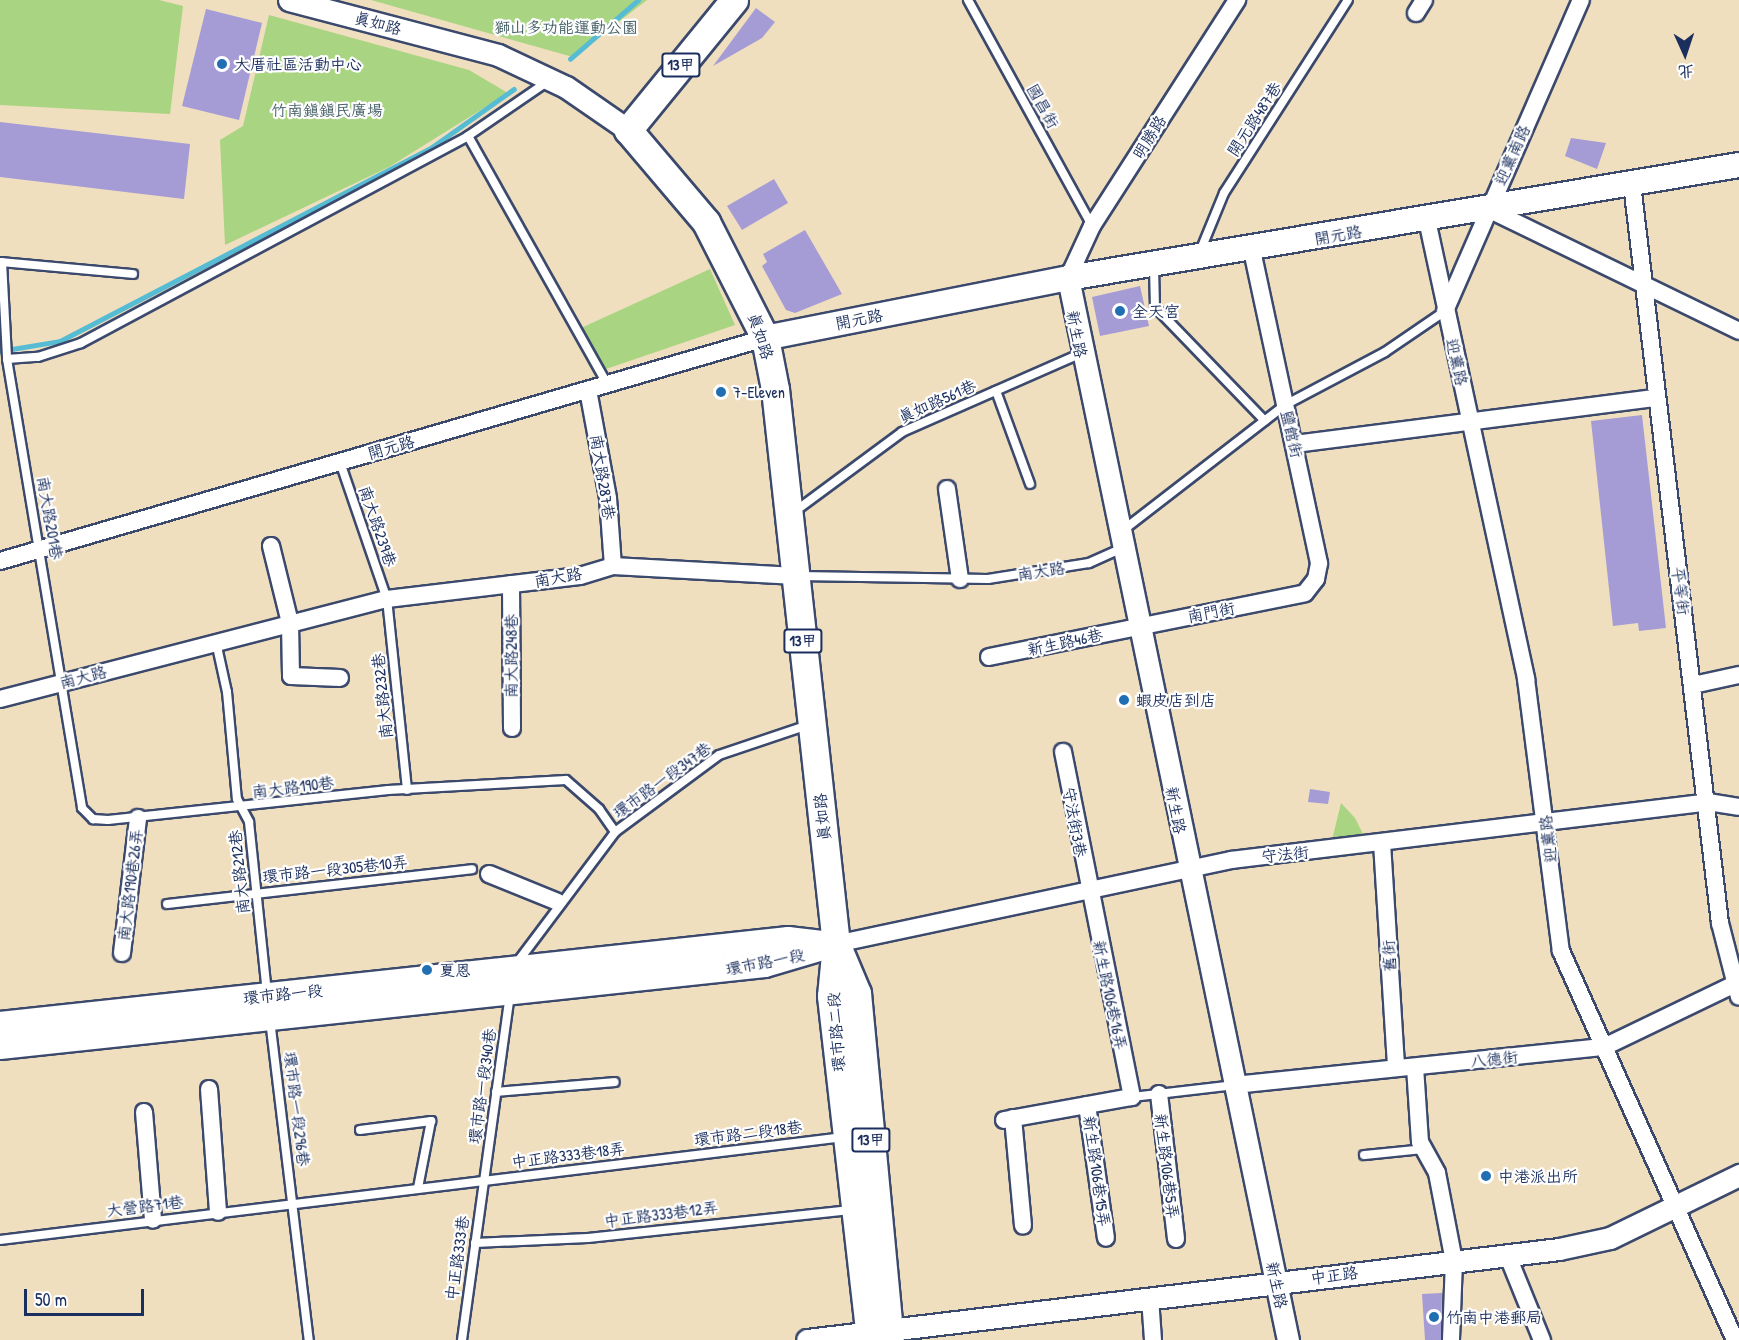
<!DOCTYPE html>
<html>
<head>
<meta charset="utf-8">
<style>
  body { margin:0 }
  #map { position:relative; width:1739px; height:1340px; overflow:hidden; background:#f0dfbf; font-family:"Patrick Hand","LXGW WenKai TC",sans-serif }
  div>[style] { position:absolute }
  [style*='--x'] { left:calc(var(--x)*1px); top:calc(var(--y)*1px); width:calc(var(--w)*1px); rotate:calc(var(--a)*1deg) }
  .green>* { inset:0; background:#a9d481 }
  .stream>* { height:4.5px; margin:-2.25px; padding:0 2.25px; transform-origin:2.25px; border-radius:2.25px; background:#56bcd4 }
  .building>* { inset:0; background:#a59cd5 }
  .roads { filter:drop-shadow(2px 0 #3b496d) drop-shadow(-2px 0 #3b496d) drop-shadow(0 2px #3b496d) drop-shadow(0 -2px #3b496d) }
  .service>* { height:8px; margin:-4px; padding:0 4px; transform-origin:4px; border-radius:4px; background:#fff }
  .minor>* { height:16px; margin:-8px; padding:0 8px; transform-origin:8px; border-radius:8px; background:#fff }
  .tertiary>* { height:21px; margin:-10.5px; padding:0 10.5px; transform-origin:10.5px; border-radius:10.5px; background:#fff }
  .secondary>* { height:24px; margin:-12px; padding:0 12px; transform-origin:12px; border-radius:12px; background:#fff }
  .primary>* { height:27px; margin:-13.5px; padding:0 13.5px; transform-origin:13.5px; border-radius:13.5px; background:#fff }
  .dots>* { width:16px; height:16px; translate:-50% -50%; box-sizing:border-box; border:3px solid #fff; border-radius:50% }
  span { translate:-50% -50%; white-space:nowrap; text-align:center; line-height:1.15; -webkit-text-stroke:4.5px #fff; paint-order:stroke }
  .shield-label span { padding:2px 4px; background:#fff; border:2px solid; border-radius:4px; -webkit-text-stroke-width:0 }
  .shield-label { font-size:15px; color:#1b2f5e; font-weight:700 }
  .street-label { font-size:16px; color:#1b2f5e }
  .park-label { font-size:16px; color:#466168 }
  .poi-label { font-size:16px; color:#1b2f5e }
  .left { translate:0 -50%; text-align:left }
  .north { position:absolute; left:1655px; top:24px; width:60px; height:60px; -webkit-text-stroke:4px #fff; paint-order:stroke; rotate:177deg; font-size:16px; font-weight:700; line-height:24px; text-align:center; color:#1b2f5e }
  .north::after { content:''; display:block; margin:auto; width:21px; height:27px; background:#1b2f5e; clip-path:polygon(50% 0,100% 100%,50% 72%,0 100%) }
  .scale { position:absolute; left:24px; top:1289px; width:120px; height:27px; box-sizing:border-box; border:3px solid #1b2f5e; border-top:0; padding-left:8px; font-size:18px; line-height:21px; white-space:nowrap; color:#1b2f5e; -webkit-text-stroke:4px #fff; paint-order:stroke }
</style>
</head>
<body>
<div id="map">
  <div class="green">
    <div style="clip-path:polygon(0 0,159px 0,183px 6px,170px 114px,0 105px)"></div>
    <div style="clip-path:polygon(371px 0,647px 0,573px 57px)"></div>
    <div style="clip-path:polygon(269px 15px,469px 70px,508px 93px,389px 167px,225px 245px,220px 140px,243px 126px)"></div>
    <div style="clip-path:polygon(710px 269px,735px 325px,606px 369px,581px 328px)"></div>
    <div style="clip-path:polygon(1341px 803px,1355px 818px,1365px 838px,1332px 840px)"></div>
  </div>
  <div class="stream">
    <div style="--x:570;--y:59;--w:90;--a:-40.9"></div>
    <div style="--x:0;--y:351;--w:61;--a:-9.5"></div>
    <div style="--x:60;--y:341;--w:420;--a:-27.5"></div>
    <div style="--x:432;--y:147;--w:100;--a:-35.3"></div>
  </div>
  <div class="building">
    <div style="clip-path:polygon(756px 8px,775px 22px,762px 38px,713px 66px)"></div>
    <div style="clip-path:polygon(206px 9px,262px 23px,239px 120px,182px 106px)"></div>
    <div style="clip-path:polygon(0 122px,190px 144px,184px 199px,0 177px)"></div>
    <div style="clip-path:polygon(1571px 138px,1606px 143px,1597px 169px,1565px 156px)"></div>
    <div style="clip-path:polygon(774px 179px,788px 203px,742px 230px,727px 206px)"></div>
    <div style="clip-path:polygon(805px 230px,842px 294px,795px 313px,786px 310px,762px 266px,767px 262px,763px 254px)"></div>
    <div style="clip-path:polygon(1140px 286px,1149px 326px,1100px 336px,1092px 297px)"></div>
    <div style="clip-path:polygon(1642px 415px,1666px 628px,1639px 631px,1638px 623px,1613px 626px,1591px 421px)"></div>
    <div style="clip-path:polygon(1310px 789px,1330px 792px,1328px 804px,1308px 802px)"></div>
    <div style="clip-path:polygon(1442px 1293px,1441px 1340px,1425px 1340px,1422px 1294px)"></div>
  </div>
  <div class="roads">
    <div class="service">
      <div style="--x:968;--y:0;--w:258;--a:61.2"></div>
      <div style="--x:468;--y:136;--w:284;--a:60.7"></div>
      <div style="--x:1199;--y:254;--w:66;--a:-67.7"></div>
      <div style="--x:1224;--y:193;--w:229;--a:-57.3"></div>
      <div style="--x:1154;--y:267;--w:40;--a:88.6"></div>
      <div style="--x:1155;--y:307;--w:158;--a:46"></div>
      <div style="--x:133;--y:274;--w:132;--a:-174.8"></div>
      <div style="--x:2;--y:262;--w:97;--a:87"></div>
      <div style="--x:7;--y:359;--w:455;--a:80.5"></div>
      <div style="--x:82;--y:808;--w:16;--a:45"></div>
      <div style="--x:93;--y:819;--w:15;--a:4"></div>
      <div style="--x:108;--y:820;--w:282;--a:-6.1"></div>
      <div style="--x:388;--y:790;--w:178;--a:-3.2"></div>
      <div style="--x:566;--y:780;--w:44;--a:41.3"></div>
      <div style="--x:599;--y:809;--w:28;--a:55"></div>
      <div style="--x:7;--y:359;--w:31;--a:-4"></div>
      <div style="--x:38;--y:357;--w:45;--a:-18"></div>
      <div style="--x:81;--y:343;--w:439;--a:-28.1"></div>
      <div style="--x:468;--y:136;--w:96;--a:-34.4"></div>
      <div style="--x:996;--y:391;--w:99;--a:69.9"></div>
      <div style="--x:340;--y:462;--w:145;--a:71.1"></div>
      <div style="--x:387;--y:599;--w:192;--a:84"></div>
      <div style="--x:794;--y:512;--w:134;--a:-36.5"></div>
      <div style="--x:902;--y:432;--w:194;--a:-23.7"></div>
      <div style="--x:1122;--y:531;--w:206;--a:-37.7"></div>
      <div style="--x:1285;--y:405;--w:113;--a:-27.9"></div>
      <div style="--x:1385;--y:352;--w:73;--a:-34.3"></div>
      <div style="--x:798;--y:576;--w:190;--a:0.9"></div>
      <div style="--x:988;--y:579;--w:102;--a:-9"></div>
      <div style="--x:1089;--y:563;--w:37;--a:-24"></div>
      <div style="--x:216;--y:642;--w:51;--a:77.6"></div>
      <div style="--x:227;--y:692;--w:107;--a:84.7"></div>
      <div style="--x:237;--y:799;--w:26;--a:62"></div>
      <div style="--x:249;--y:822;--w:171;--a:84"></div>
      <div style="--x:167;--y:904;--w:307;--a:-6.5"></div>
      <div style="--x:516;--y:964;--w:165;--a:-53.1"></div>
      <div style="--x:615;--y:832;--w:129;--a:-36.5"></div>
      <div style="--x:719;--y:755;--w:94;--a:-18.6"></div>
      <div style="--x:270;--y:1020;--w:322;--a:83.1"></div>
      <div style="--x:496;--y:1092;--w:119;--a:-4.8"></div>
      <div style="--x:1132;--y:1097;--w:104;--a:-6.6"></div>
      <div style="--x:360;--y:1130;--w:72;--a:-7.2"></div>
      <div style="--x:431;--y:1121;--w:68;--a:101"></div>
      <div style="--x:1364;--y:1155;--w:60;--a:-5.7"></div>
      <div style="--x:0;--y:1240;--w:850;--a:-6.96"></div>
      <div style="--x:475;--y:1243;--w:113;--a:-2.5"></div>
      <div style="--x:588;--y:1238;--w:264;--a:-6.1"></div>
      <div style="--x:462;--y:1340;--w:349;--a:-82.1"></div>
    </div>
    <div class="minor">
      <div style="--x:1416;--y:13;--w:15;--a:-58"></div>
      <div style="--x:1632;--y:184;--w:744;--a:83.21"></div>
      <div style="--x:1720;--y:923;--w:76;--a:75.6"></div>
      <div style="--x:1488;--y:209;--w:279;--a:25.9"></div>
      <div style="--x:1427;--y:220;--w:470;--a:77.8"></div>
      <div style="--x:1526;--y:679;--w:274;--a:82.7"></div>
      <div style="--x:1561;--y:951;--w:426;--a:65.9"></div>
      <div style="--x:1068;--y:278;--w:57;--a:-65.2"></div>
      <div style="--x:1092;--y:226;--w:269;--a:-57.3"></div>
      <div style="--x:1445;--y:311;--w:339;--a:-66.4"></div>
      <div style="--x:588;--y:390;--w:110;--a:79.5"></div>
      <div style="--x:608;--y:498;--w:68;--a:85.8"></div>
      <div style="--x:1295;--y:444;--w:364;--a:-7.3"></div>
      <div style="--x:947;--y:489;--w:91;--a:81.8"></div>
      <div style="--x:271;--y:546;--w:79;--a:76.1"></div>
      <div style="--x:290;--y:623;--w:53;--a:88.9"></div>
      <div style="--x:291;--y:676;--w:49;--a:2.3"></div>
      <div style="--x:0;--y:561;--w:797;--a:-16.25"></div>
      <div style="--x:511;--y:584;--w:144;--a:89.6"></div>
      <div style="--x:989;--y:657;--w:322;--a:-11.4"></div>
      <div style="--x:1305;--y:593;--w:18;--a:-52"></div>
      <div style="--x:1316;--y:579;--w:16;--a:-79"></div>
      <div style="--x:1319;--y:563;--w:320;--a:-102.1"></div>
      <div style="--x:1693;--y:685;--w:47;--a:-12.3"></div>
      <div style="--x:0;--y:699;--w:400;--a:-14.5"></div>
      <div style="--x:387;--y:599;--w:194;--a:-6.8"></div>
      <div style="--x:580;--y:576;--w:34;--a:-17"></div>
      <div style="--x:613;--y:566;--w:183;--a:3.1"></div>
      <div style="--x:1382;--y:843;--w:225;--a:86.4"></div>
      <div style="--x:489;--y:874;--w:74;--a:22.1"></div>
      <div style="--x:836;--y:944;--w:404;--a:-12"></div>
      <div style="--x:1231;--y:860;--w:481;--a:-6.9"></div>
      <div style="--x:1708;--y:802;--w:31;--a:9"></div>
      <div style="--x:122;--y:953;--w:136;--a:-83.2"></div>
      <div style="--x:1415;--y:1067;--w:75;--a:86.2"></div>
      <div style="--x:1420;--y:1142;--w:35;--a:61"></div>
      <div style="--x:1437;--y:1173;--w:90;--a:79.1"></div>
      <div style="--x:1454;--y:1261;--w:79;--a:92.2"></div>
      <div style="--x:1235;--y:1085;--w:371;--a:-5.9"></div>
      <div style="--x:1604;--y:1047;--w:150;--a:-25.7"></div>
      <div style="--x:209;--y:1089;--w:123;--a:85.8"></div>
      <div style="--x:1159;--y:1094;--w:146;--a:83.3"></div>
      <div style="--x:1087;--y:1105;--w:134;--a:81.9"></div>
      <div style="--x:144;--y:1112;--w:108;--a:85.2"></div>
      <div style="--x:1013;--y:1118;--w:108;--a:84.7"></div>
      <div style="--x:1004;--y:1120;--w:130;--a:-10.2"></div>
      <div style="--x:1132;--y:1097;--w:352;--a:-101.3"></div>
      <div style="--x:1507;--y:1254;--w:93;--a:67.9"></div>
      <div style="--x:1150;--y:1298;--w:42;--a:85.9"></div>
    </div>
    <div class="tertiary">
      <div style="--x:289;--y:0;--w:216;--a:14.7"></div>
      <div style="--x:498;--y:55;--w:75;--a:25.2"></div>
      <div style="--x:566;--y:87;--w:75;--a:34.7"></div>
      <div style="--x:1068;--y:278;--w:1085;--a:78.3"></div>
      <div style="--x:807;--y:1340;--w:757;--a:-6.9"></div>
      <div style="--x:1559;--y:1249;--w:52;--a:-12.2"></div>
      <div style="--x:1610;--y:1238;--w:144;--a:-26"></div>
    </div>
    <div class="secondary">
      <div style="--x:765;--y:338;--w:309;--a:-11.2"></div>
      <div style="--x:1068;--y:278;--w:680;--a:-9.56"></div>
      <div style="--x:0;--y:1024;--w:793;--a:-6.16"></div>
      <div style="--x:788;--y:939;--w:43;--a:6.6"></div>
      <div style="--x:0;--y:1047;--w:769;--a:-6.12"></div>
      <div style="--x:765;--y:965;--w:74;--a:-16.5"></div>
    </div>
    <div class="primary">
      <div style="--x:734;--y:0;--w:168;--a:129.2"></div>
      <div style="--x:628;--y:130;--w:121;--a:49.7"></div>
      <div style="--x:706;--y:222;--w:130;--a:63"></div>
      <div style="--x:765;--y:338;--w:52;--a:78.9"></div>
      <div style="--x:775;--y:389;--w:558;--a:83.73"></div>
      <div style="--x:836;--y:944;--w:52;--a:95.5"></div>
      <div style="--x:831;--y:996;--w:346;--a:83.5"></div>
      <div style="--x:838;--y:948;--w:49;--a:67.1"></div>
      <div style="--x:857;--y:993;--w:349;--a:84.6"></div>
    </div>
  </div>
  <div class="dots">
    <div style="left:222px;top:64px;background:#1f6fb2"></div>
    <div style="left:1120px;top:311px;background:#1f6fb2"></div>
    <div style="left:721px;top:392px;background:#1f6fb2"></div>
    <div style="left:1124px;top:700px;background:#1f6fb2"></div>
    <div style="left:427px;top:970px;background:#1f6fb2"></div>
    <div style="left:1486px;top:1176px;background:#1f6fb2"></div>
    <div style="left:1434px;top:1317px;background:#1f6fb2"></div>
  </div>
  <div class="shield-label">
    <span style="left:681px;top:65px">13甲</span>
    <span style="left:803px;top:641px">13甲</span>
    <span style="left:871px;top:1140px">13甲</span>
  </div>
  <div class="street-label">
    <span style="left:378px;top:23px;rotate:15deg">真如路</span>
    <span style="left:1043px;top:106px;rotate:61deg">國昌街</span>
    <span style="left:1254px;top:119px;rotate:-57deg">開元路487巷</span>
    <span style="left:1149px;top:137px;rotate:-58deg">明勝路</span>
    <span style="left:1512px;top:155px;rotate:-66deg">迎薰南路</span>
    <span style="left:1338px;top:235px;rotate:-10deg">開元路</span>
    <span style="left:859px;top:319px;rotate:-11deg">開元路</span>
    <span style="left:1077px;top:334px;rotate:79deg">新生路</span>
    <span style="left:761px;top:336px;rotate:72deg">真如路</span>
    <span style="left:1457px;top:362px;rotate:77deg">迎薰路</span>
    <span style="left:937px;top:401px;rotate:-24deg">真如路561巷</span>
    <span style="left:1292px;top:434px;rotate:77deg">鹽館街</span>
    <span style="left:391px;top:447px;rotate:-16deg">開元路</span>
    <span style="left:603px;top:477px;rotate:81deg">南大路287巷</span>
    <span style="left:50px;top:518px;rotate:80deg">南大路201巷</span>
    <span style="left:378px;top:526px;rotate:71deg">南大路239巷</span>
    <span style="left:1041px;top:571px;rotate:-9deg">南大路</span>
    <span style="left:558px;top:577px;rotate:-10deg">南大路</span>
    <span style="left:1681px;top:591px;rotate:83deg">平等街</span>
    <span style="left:1211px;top:612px;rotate:-11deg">南門街</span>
    <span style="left:1065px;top:642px;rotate:-12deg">新生路46巷</span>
    <span style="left:511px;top:656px;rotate:-90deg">南大路248巷</span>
    <span style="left:83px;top:677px;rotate:-15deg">南大路</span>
    <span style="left:382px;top:696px;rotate:-96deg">南大路232巷</span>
    <span style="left:662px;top:780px;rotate:-36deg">環市路一段347巷</span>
    <span style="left:293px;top:787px;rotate:-7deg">南大路190巷</span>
    <span style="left:1176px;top:810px;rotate:79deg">新生路</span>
    <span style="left:822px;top:817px;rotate:-96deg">真如路</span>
    <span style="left:1075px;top:822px;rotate:80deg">守法街3巷</span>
    <span style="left:1548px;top:839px;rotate:-97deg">迎薰路</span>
    <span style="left:1285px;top:854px;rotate:-6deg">守法街</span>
    <span style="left:335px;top:869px;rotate:-6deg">環市路一段305巷10弄</span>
    <span style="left:239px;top:872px;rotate:-96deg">南大路212巷</span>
    <span style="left:130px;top:885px;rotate:-83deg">南大路190巷26弄</span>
    <span style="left:1389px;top:956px;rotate:-93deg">舊街</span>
    <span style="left:765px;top:962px;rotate:-11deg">環市路一段</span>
    <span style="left:283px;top:994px;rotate:-6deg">環市路一段</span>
    <span style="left:1110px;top:995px;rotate:78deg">新生路106巷16弄</span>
    <span style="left:836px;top:1032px;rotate:-94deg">環市路二段</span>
    <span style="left:1494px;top:1059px;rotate:-6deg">八德街</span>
    <span style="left:482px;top:1086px;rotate:-82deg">環市路一段340巷</span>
    <span style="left:297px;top:1109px;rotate:83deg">環市路一段296巷</span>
    <span style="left:748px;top:1133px;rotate:-7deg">環市路二段18巷</span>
    <span style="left:568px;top:1155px;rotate:-7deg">中正路333巷18弄</span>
    <span style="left:1167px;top:1166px;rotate:83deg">新生路106巷5弄</span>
    <span style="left:1097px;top:1171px;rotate:82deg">新生路106巷15弄</span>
    <span style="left:145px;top:1206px;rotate:-7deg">大營路71巷</span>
    <span style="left:661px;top:1214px;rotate:-7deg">中正路333巷12弄</span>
    <span style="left:457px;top:1258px;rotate:-82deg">中正路333巷</span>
    <span style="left:1334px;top:1275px;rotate:-7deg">中正路</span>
    <span style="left:1277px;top:1285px;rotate:78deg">新生路</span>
  </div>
  <div class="park-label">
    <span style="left:566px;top:27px">獅山多功能運動公園</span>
    <span style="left:327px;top:110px">竹南鎮鎮民廣場</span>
  </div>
  <div class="poi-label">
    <span class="left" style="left:234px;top:64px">大厝社區活動中心</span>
    <span class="left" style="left:1132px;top:311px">全天宮</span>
    <span class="left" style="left:733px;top:392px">7-Eleven</span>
    <span class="left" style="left:1136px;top:700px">蝦皮店到店</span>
    <span class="left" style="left:439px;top:970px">夏恩</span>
    <span class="left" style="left:1498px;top:1176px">中港派出所</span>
    <span class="left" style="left:1446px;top:1317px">竹南中港郵局</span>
  </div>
  <div class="north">北</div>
  <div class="scale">50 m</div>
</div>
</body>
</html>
